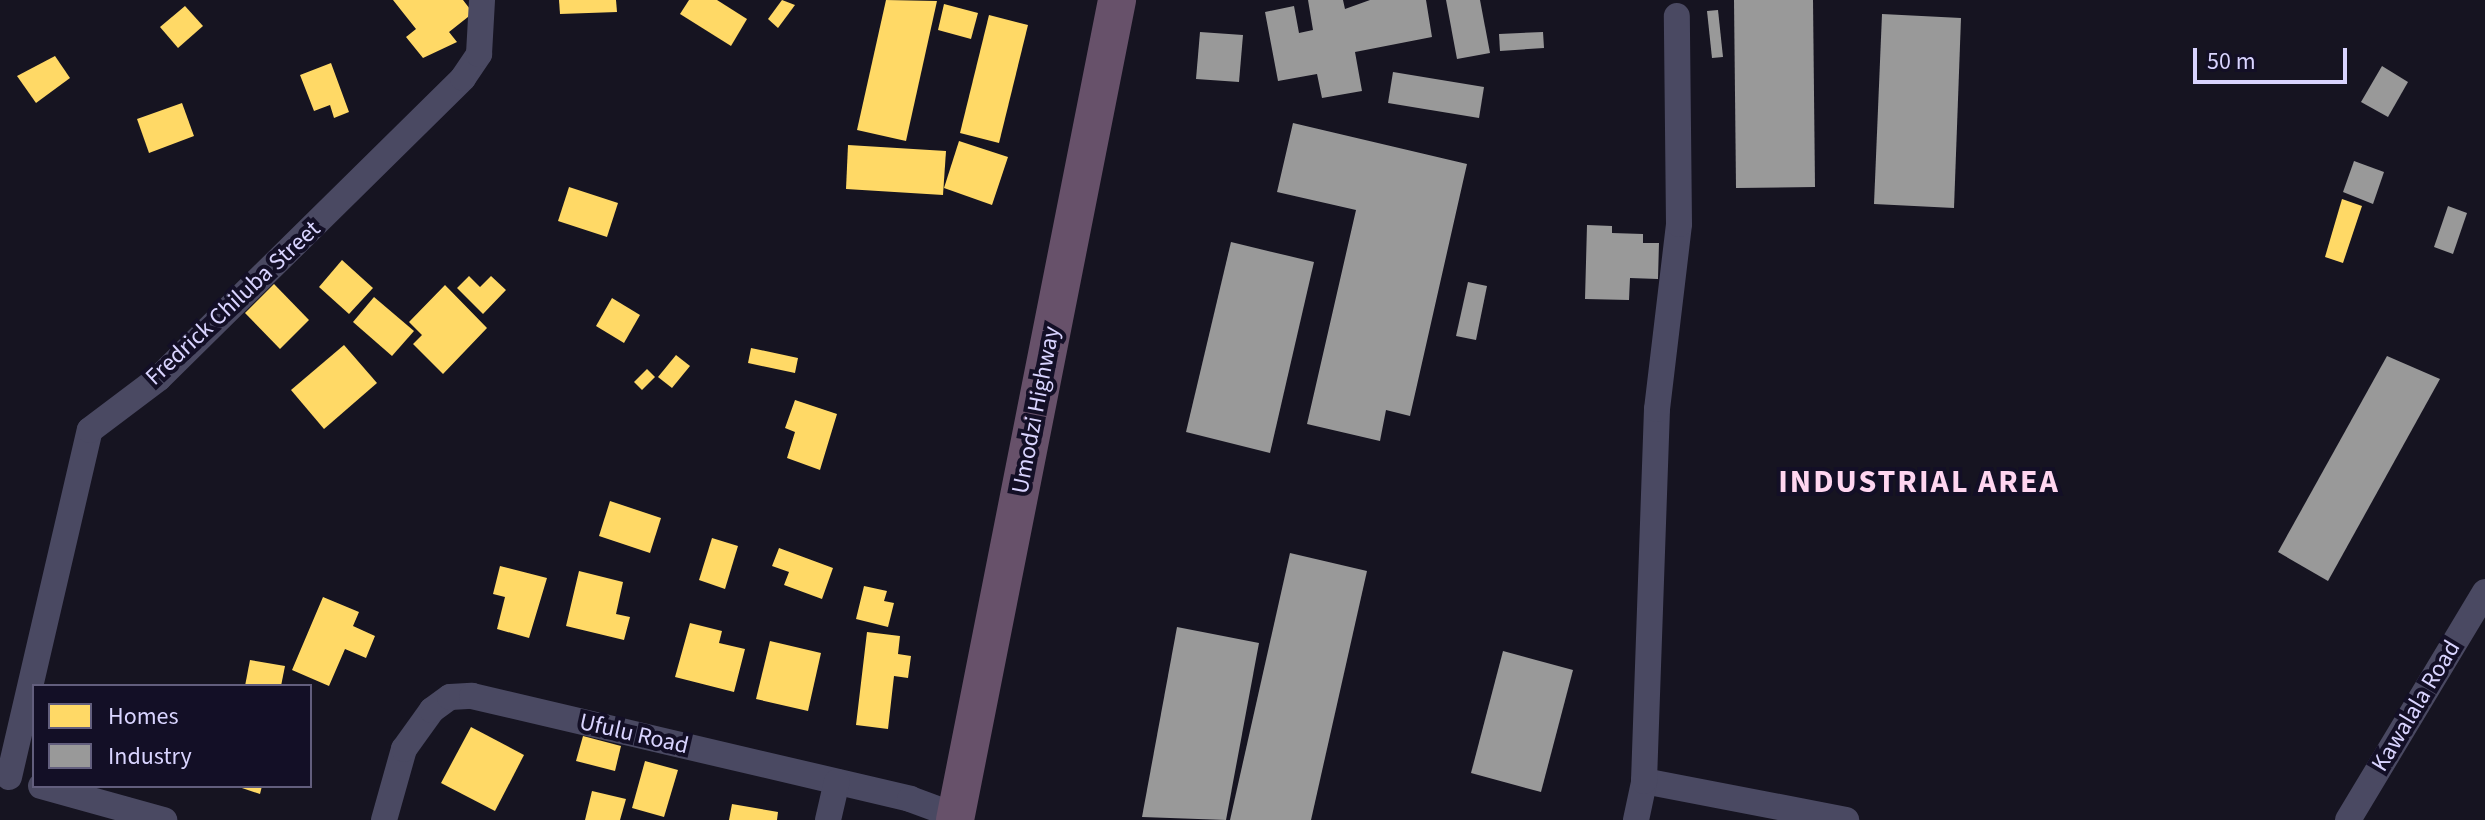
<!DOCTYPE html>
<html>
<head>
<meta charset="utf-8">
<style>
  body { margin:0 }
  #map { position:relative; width:2485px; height:820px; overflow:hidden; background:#161421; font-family:"Source Sans 3",sans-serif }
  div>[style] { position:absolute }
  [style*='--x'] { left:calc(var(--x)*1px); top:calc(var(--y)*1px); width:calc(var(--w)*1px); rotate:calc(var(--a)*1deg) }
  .homes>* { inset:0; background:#ffd966 }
  .industry>* { inset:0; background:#999 }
  .minor>* { height:26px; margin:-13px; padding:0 13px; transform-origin:13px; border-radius:13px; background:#4a4962 }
  .highway>* { height:38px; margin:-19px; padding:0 19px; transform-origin:19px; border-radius:19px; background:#67516a }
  span { translate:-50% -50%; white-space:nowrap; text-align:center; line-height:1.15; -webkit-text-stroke:8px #130f26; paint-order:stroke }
  .street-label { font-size:24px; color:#d9d4ff }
  .district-label { font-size:32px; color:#ffd6f0; font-weight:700; letter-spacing:2px }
  .legend { position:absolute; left:32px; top:684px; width:280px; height:104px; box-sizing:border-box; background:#130f26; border:2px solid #625e7d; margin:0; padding:10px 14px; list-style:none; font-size:24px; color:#d9d4ff }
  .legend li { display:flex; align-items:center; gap:16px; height:40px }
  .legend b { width:40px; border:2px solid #625e7d }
  .scale { position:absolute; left:2193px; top:48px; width:154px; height:36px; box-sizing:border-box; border:4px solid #d9d4ff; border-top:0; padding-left:10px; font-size:24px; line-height:28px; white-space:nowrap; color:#d9d4ff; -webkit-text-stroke:6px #130f26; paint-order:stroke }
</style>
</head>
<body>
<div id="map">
  <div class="homes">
    <div style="clip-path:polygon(393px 0,463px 0,473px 13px,449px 32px,457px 42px,423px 58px,406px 37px,416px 29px)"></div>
    <div style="clip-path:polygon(559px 0,616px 0,617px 12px,560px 14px)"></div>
    <div style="clip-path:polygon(689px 0,717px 0,747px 19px,731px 46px,680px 14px)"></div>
    <div style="clip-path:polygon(782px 0,795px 5px,778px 28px,768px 19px)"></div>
    <div style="clip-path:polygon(886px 0,937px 1px,906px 141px,857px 130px)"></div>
    <div style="clip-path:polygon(944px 4px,978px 13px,971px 39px,938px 30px)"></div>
    <div style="clip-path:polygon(185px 6px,203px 26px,178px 48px,160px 27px)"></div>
    <div style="clip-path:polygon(989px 15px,1028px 25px,999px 143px,960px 133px)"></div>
    <div style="clip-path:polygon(55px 56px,70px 78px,36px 103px,17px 76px)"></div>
    <div style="clip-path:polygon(331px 63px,349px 112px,334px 118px,330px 105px,314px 111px,300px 75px)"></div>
    <div style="clip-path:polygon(182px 103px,194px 136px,149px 153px,137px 119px)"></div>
    <div style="clip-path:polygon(959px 141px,1008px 157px,992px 205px,944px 188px)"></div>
    <div style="clip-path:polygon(848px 145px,946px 151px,943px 195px,846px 189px)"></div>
    <div style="clip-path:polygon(569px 187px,618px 203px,607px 237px,558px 221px)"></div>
    <div style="clip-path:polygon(2342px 199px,2362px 206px,2343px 263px,2325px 257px)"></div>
    <div style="clip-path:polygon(342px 260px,373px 288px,349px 314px,319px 287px)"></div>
    <div style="clip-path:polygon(469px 276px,480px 287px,491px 276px,506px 290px,483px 314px,457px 288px)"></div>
    <div style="clip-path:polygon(274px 284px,309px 320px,280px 349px,245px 313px)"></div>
    <div style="clip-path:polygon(445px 285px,487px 328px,443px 374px,413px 344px,422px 335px,409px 322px)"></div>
    <div style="clip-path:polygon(374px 297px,414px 331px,392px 356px,353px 322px)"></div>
    <div style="clip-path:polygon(612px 298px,640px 315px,624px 343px,596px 326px)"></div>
    <div style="clip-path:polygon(344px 345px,377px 383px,324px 429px,291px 390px)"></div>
    <div style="clip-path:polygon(751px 348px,798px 358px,795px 373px,748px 363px)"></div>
    <div style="clip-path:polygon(676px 355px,690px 366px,672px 388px,658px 377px)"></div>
    <div style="clip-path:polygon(647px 369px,655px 377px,642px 390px,634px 382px)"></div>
    <div style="clip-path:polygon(795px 400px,837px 414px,820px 470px,787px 458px,795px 432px,785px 428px)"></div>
    <div style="clip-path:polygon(610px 501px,661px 518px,650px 553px,599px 536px)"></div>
    <div style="clip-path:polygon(712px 538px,738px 546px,725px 589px,699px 580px)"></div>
    <div style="clip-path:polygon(779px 548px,833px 568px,822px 599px,784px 585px,789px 572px,772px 566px)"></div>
    <div style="clip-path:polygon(500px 566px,547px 578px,529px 638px,497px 629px,505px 597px,493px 594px)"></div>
    <div style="clip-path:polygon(579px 571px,623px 582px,616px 614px,630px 617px,624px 640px,566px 626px)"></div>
    <div style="clip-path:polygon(864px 586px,887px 591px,884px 601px,894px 603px,888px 627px,856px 619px)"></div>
    <div style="clip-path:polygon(323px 597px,359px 612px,353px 626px,375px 636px,366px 658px,345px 649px,329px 686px,292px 670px)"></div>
    <div style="clip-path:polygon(690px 623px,722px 631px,719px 643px,745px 649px,734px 692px,675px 677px)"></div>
    <div style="clip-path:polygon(867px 632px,900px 636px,898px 654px,911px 656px,908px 678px,894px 676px,888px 729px,856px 725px)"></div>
    <div style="clip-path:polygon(770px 641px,821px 653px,808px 711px,756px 699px)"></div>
    <div style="clip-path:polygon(250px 660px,285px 666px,281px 686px,245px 686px)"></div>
    <div style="clip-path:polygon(471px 727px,524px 755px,495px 811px,441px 783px)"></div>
    <div style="clip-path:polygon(583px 736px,621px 746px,615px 771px,576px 761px)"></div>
    <div style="clip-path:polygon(645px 761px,678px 770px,664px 817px,632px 808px)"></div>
    <div style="clip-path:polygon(236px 786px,262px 786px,260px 794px)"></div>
    <div style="clip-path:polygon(592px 791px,626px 799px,620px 820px,585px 820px)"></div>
    <div style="clip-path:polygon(732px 804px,778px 812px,777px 820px,729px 820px)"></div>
  </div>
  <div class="industry">
    <div style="clip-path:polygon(1308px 0,1343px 0,1345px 9px,1370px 0,1426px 0,1432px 37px,1355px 52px,1362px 91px,1322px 98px,1317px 74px,1278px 81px,1265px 12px,1294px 6px,1299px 33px,1313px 30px)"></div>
    <div style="clip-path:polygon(1446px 0,1480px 0,1490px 53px,1457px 59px)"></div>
    <div style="clip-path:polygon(1734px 0,1813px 0,1815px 187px,1736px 188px)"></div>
    <div style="clip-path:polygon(1718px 10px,1723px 57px,1712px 58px,1707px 11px)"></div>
    <div style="clip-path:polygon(1882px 14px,1961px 18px,1954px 208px,1874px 204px)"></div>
    <div style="clip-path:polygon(1200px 32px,1243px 35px,1239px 82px,1196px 79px)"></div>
    <div style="clip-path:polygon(1543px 32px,1544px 48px,1500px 51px,1499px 34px)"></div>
    <div style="clip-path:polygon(2382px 66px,2408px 82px,2388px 117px,2361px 102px)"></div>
    <div style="clip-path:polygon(1393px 72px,1484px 87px,1479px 118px,1388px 103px)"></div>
    <div style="clip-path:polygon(1293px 123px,1467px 164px,1410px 416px,1386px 410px,1380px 441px,1307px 424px,1356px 210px,1277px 192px)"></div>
    <div style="clip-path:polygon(2354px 161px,2384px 172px,2373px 204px,2343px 192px)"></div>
    <div style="clip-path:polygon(2448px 206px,2467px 213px,2453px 254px,2434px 247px)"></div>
    <div style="clip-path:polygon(1587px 225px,1612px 226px,1612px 233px,1643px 234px,1643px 243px,1659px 243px,1658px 279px,1630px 278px,1629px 300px,1585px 299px)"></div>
    <div style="clip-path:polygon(1231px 242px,1314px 262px,1270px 453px,1186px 432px)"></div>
    <div style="clip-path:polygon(1468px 282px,1487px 286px,1476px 340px,1456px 336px)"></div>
    <div style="clip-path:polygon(2387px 356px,2440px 379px,2328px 581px,2278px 552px)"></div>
    <div style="clip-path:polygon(1290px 553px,1367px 571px,1311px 820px,1230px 820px)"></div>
    <div style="clip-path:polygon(1177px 627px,1259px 643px,1226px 820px,1142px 817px)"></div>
    <div style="clip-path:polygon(1503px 651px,1573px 670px,1541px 792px,1471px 773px)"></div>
  </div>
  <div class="minor">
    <div style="--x:9;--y:777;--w:356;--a:-76.9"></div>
    <div style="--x:90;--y:430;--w:86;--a:-37"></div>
    <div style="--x:159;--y:378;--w:427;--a:-44.6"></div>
    <div style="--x:463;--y:78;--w:29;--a:-56"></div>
    <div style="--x:479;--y:54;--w:54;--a:-86.8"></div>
    <div style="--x:1644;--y:781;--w:206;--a:10.9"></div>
    <div style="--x:41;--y:786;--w:128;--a:15.5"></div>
    <div style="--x:384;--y:820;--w:74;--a:-74.3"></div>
    <div style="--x:404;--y:749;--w:48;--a:-54.3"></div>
    <div style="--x:432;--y:710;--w:22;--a:-36"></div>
    <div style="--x:450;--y:697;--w:22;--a:-3"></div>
    <div style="--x:472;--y:696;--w:450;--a:13.2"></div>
    <div style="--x:910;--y:799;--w:49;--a:20.3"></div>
    <div style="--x:828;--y:820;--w:39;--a:-77"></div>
    <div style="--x:1636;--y:820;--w:40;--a:-78"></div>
    <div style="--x:1644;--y:781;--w:372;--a:-88"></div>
    <div style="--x:1657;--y:409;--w:186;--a:-83.2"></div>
    <div style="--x:1679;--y:224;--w:208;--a:-90.6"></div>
    <div style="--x:2348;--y:820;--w:266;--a:-59"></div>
  </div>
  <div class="highway">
    <div style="--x:955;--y:820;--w:836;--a:-78.82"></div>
  </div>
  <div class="street-label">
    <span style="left:233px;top:303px;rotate:-43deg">Fredrick Chiluba Street</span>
    <span style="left:1036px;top:410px;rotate:-79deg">Umodzi Highway</span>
    <span style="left:2416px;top:706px;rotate:-59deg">Kawalala Road</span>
    <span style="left:634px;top:734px;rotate:13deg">Ufulu Road</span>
  </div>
  <div class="district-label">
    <span style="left:1919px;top:482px">INDUSTRIAL AREA</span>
  </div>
  <ul class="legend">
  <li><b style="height:22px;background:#ffd966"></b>Homes</li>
  <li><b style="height:22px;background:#999"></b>Industry</li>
  </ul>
  <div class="scale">50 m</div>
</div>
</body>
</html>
